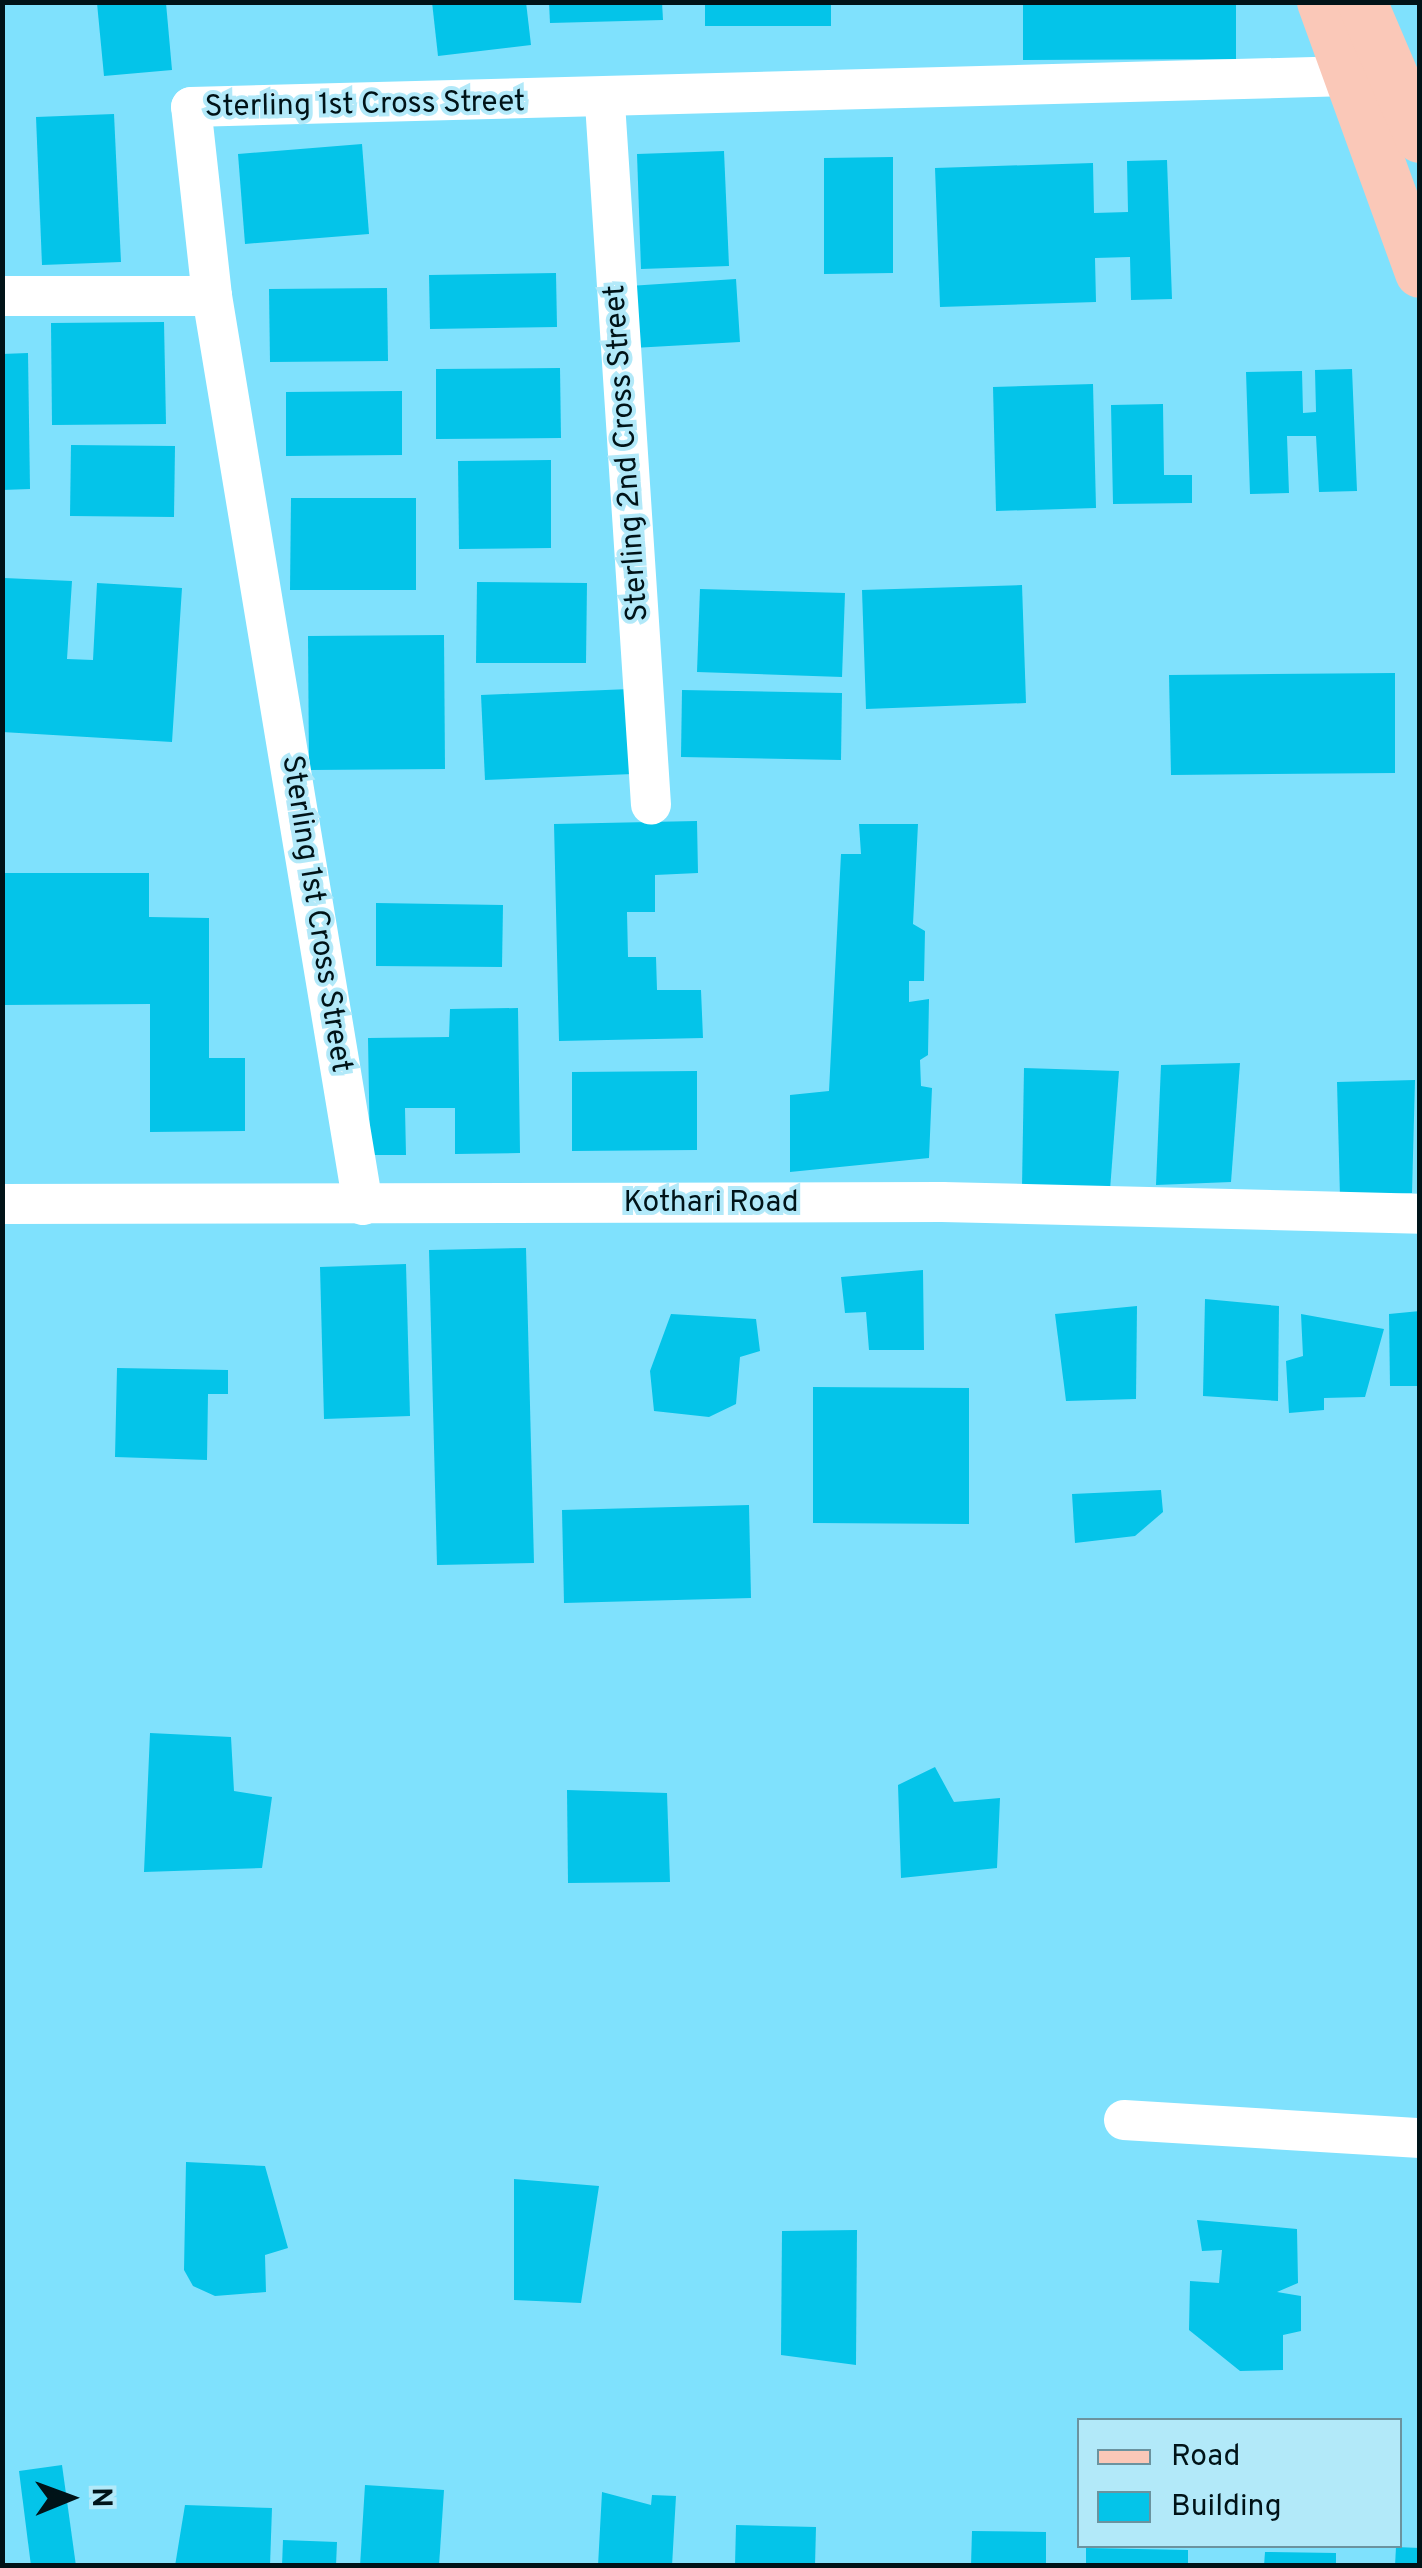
<!DOCTYPE html>
<html>
<head>
<meta charset="utf-8">
<style>
  body { margin:0 }
  #map { position:relative; width:1422px; height:2568px; overflow:hidden; background:#7fe1fd; font-family:Overpass,sans-serif }
  div>[style] { position:absolute }
  [style*='--x'] { left:calc(var(--x)*1px); top:calc(var(--y)*1px); width:calc(var(--w)*1px); rotate:calc(var(--a)*1deg) }
  .building>* { inset:0; background:#04c4e9 }
  .minor>* { height:40px; margin:-20px; padding:0 20px; transform-origin:20px; border-radius:20px; background:#fff }
  .major>* { height:50px; margin:-25px; padding:0 25px; transform-origin:25px; border-radius:25px; background:#fac8b8 }
  span { translate:-50% -50%; white-space:nowrap; text-align:center; line-height:1.15; -webkit-text-stroke:8px #b2e9f9; paint-order:stroke }
  .street-label { font-size:30px; color:#001318 }
  .frame { position:absolute; inset:0; border:5px solid #001318; pointer-events:none }
  .legend { position:absolute; left:1077px; top:2418px; width:325px; height:130px; box-sizing:border-box; background:#b2e9f9; border:2px solid #6b939f; margin:0; padding:12px 18px; list-style:none; font-size:30px; color:#001318 }
  .legend li { display:flex; align-items:center; gap:20px; height:50px }
  .legend b { width:50px; border:2px solid #6b939f }
  .north { position:absolute; left:20px; top:2448px; width:100px; height:100px; -webkit-text-stroke:8px #b2e9f9; paint-order:stroke; rotate:89deg; font-size:28px; font-weight:700; line-height:40px; text-align:center; color:#001318 }
  .north::after { content:''; display:block; margin:auto; width:35px; height:45px; background:#001318; clip-path:polygon(50% 0,100% 100%,50% 72%,0 100%) }
</style>
</head>
<body>
<div id="map">
  <div class="building">
    <div style="clip-path:polygon(432px 2px,526px 2px,531px 45px,438px 56px)"></div>
    <div style="clip-path:polygon(549px 2px,662px 2px,663px 20px,550px 23px)"></div>
    <div style="clip-path:polygon(705px 2px,831px 2px,831px 26px,705px 26px)"></div>
    <div style="clip-path:polygon(1023px 2px,1236px 2px,1236px 59px,1023px 60px)"></div>
    <div style="clip-path:polygon(97px 3px,166px 3px,172px 70px,104px 76px)"></div>
    <div style="clip-path:polygon(114px 114px,121px 262px,42px 265px,36px 117px)"></div>
    <div style="clip-path:polygon(362px 144px,369px 234px,245px 244px,238px 154px)"></div>
    <div style="clip-path:polygon(724px 151px,729px 266px,641px 269px,637px 154px)"></div>
    <div style="clip-path:polygon(893px 157px,893px 273px,824px 274px,824px 158px)"></div>
    <div style="clip-path:polygon(1167px 160px,1172px 299px,1131px 300px,1130px 257px,1095px 258px,1096px 302px,940px 307px,935px 168px,1093px 163px,1094px 213px,1128px 212px,1127px 161px)"></div>
    <div style="clip-path:polygon(556px 273px,557px 327px,430px 329px,429px 275px)"></div>
    <div style="clip-path:polygon(736px 279px,740px 342px,633px 348px,629px 286px)"></div>
    <div style="clip-path:polygon(387px 288px,388px 361px,270px 362px,269px 289px)"></div>
    <div style="clip-path:polygon(164px 322px,166px 424px,52px 425px,51px 323px)"></div>
    <div style="clip-path:polygon(28px 353px,30px 489px,2px 490px,2px 354px)"></div>
    <div style="clip-path:polygon(560px 368px,561px 438px,436px 439px,436px 369px)"></div>
    <div style="clip-path:polygon(1352px 369px,1357px 491px,1319px 492px,1316px 436px,1287px 436px,1289px 493px,1250px 494px,1246px 372px,1302px 371px,1303px 413px,1316px 412px,1315px 370px)"></div>
    <div style="clip-path:polygon(1093px 384px,1096px 508px,996px 511px,993px 387px)"></div>
    <div style="clip-path:polygon(402px 391px,402px 455px,286px 456px,286px 392px)"></div>
    <div style="clip-path:polygon(1163px 404px,1164px 475px,1192px 475px,1192px 503px,1113px 504px,1111px 405px)"></div>
    <div style="clip-path:polygon(71px 445px,175px 446px,174px 517px,70px 516px)"></div>
    <div style="clip-path:polygon(551px 460px,551px 548px,459px 549px,458px 461px)"></div>
    <div style="clip-path:polygon(291px 498px,416px 498px,416px 590px,290px 590px)"></div>
    <div style="clip-path:polygon(4px 578px,72px 581px,67px 659px,93px 660px,97px 583px,182px 588px,172px 742px,2px 732px)"></div>
    <div style="clip-path:polygon(477px 582px,587px 583px,586px 663px,476px 663px)"></div>
    <div style="clip-path:polygon(1022px 585px,1026px 703px,866px 709px,862px 590px)"></div>
    <div style="clip-path:polygon(700px 589px,845px 593px,842px 677px,697px 672px)"></div>
    <div style="clip-path:polygon(444px 635px,445px 769px,309px 770px,308px 636px)"></div>
    <div style="clip-path:polygon(1395px 673px,1395px 773px,1171px 775px,1169px 675px)"></div>
    <div style="clip-path:polygon(630px 689px,633px 774px,485px 780px,481px 695px)"></div>
    <div style="clip-path:polygon(682px 690px,842px 693px,841px 760px,681px 757px)"></div>
    <div style="clip-path:polygon(697px 821px,698px 873px,655px 875px,655px 912px,627px 912px,628px 957px,656px 957px,657px 990px,701px 990px,703px 1038px,559px 1041px,554px 824px)"></div>
    <div style="clip-path:polygon(859px 824px,918px 824px,913px 924px,925px 931px,924px 981px,909px 981px,909px 1002px,929px 999px,928px 1055px,920px 1060px,921px 1086px,932px 1088px,929px 1158px,790px 1172px,790px 1095px,829px 1091px,841px 854px,861px 854px)"></div>
    <div style="clip-path:polygon(2px 873px,149px 873px,149px 917px,209px 918px,209px 1058px,245px 1058px,245px 1131px,150px 1132px,150px 1004px,2px 1005px)"></div>
    <div style="clip-path:polygon(376px 903px,503px 905px,502px 967px,376px 966px)"></div>
    <div style="clip-path:polygon(518px 1008px,520px 1153px,455px 1154px,455px 1108px,405px 1108px,406px 1155px,370px 1155px,368px 1038px,449px 1037px,450px 1009px)"></div>
    <div style="clip-path:polygon(1240px 1063px,1231px 1182px,1156px 1185px,1161px 1065px)"></div>
    <div style="clip-path:polygon(1024px 1068px,1119px 1071px,1110px 1190px,1022px 1187px)"></div>
    <div style="clip-path:polygon(697px 1071px,697px 1150px,572px 1151px,572px 1072px)"></div>
    <div style="clip-path:polygon(1415px 1080px,1412px 1193px,1340px 1197px,1337px 1082px)"></div>
    <div style="clip-path:polygon(526px 1248px,534px 1563px,437px 1565px,429px 1250px)"></div>
    <div style="clip-path:polygon(406px 1264px,410px 1416px,324px 1419px,320px 1267px)"></div>
    <div style="clip-path:polygon(923px 1270px,924px 1350px,869px 1350px,866px 1312px,845px 1313px,841px 1277px)"></div>
    <div style="clip-path:polygon(1205px 1299px,1279px 1306px,1278px 1401px,1203px 1396px)"></div>
    <div style="clip-path:polygon(1137px 1306px,1136px 1399px,1066px 1401px,1055px 1314px)"></div>
    <div style="clip-path:polygon(1420px 1311px,1420px 1386px,1390px 1386px,1389px 1314px)"></div>
    <div style="clip-path:polygon(671px 1314px,756px 1319px,760px 1351px,740px 1357px,736px 1404px,709px 1417px,654px 1411px,650px 1371px)"></div>
    <div style="clip-path:polygon(1301px 1314px,1384px 1329px,1365px 1397px,1324px 1398px,1324px 1410px,1289px 1413px,1286px 1361px,1303px 1356px)"></div>
    <div style="clip-path:polygon(117px 1368px,228px 1370px,228px 1394px,208px 1394px,207px 1460px,115px 1457px)"></div>
    <div style="clip-path:polygon(813px 1387px,969px 1388px,969px 1524px,813px 1523px)"></div>
    <div style="clip-path:polygon(1161px 1490px,1163px 1512px,1135px 1536px,1075px 1543px,1072px 1494px)"></div>
    <div style="clip-path:polygon(749px 1505px,751px 1598px,564px 1603px,562px 1510px)"></div>
    <div style="clip-path:polygon(150px 1733px,231px 1737px,234px 1791px,272px 1797px,262px 1868px,144px 1872px)"></div>
    <div style="clip-path:polygon(935px 1767px,954px 1802px,1000px 1798px,997px 1868px,901px 1878px,898px 1785px)"></div>
    <div style="clip-path:polygon(567px 1790px,667px 1793px,670px 1882px,568px 1883px)"></div>
    <div style="clip-path:polygon(186px 2162px,265px 2166px,288px 2248px,265px 2255px,266px 2292px,215px 2296px,193px 2286px,184px 2270px)"></div>
    <div style="clip-path:polygon(514px 2179px,599px 2186px,581px 2303px,514px 2300px)"></div>
    <div style="clip-path:polygon(1197px 2220px,1297px 2229px,1298px 2283px,1277px 2292px,1301px 2296px,1301px 2331px,1283px 2335px,1283px 2370px,1240px 2371px,1189px 2330px,1190px 2281px,1219px 2283px,1222px 2250px,1202px 2251px)"></div>
    <div style="clip-path:polygon(857px 2230px,856px 2365px,781px 2355px,782px 2231px)"></div>
    <div style="clip-path:polygon(62px 2465px,76px 2566px,31px 2566px,19px 2471px)"></div>
    <div style="clip-path:polygon(365px 2485px,444px 2490px,439px 2566px,360px 2566px)"></div>
    <div style="clip-path:polygon(602px 2492px,651px 2505px,652px 2495px,676px 2496px,672px 2566px,598px 2566px)"></div>
    <div style="clip-path:polygon(185px 2505px,272px 2508px,270px 2566px,175px 2566px)"></div>
    <div style="clip-path:polygon(736px 2525px,816px 2527px,815px 2566px,735px 2566px)"></div>
    <div style="clip-path:polygon(972px 2531px,1046px 2532px,1046px 2566px,971px 2566px)"></div>
    <div style="clip-path:polygon(283px 2540px,337px 2542px,336px 2566px,282px 2566px)"></div>
    <div style="clip-path:polygon(1396px 2547px,1420px 2548px,1420px 2566px,1395px 2566px)"></div>
    <div style="clip-path:polygon(1086px 2548px,1188px 2550px,1188px 2566px,1086px 2566px)"></div>
    <div style="clip-path:polygon(1265px 2552px,1336px 2553px,1336px 2566px,1264px 2566px)"></div>
  </div>
  <div class="minor">
    <div style="--x:605;--y:103;--w:703;--a:86.25"></div>
    <div style="--x:2;--y:296;--w:210;--a:0"></div>
    <div style="--x:2;--y:1204;--w:940;--a:-0.12"></div>
    <div style="--x:942;--y:1202;--w:478;--a:1.4"></div>
    <div style="--x:363;--y:1205;--w:921;--a:-99.43"></div>
    <div style="--x:212;--y:296;--w:190;--a:-96.3"></div>
    <div style="--x:191;--y:107;--w:1158;--a:-1.53"></div>
    <div style="--x:1124;--y:2120;--w:297;--a:3.5"></div>
  </div>
  <div class="major">
    <div style="--x:1322;--y:2;--w:288;--a:70.1"></div>
    <div style="--x:1362;--y:2;--w:148;--a:66.9"></div>
  </div>
  <div class="street-label">
    <span style="left:365px;top:106px;rotate:-1deg">Sterling 1st Cross Street</span>
    <span style="left:628px;top:453px;rotate:-94deg">Sterling 2nd Cross Street</span>
    <span style="left:315px;top:914px;rotate:81deg">Sterling 1st Cross Street</span>
    <span style="left:711px;top:1204px">Kothari Road</span>
  </div>
  <div class="frame"></div>
  <ul class="legend">
  <li><b style="height:12px;background:#fac8b8"></b>Road</li>
  <li><b style="height:28px;background:#04c4e9"></b>Building</li>
  </ul>
  <div class="north">N</div>
</div>
</body>
</html>
